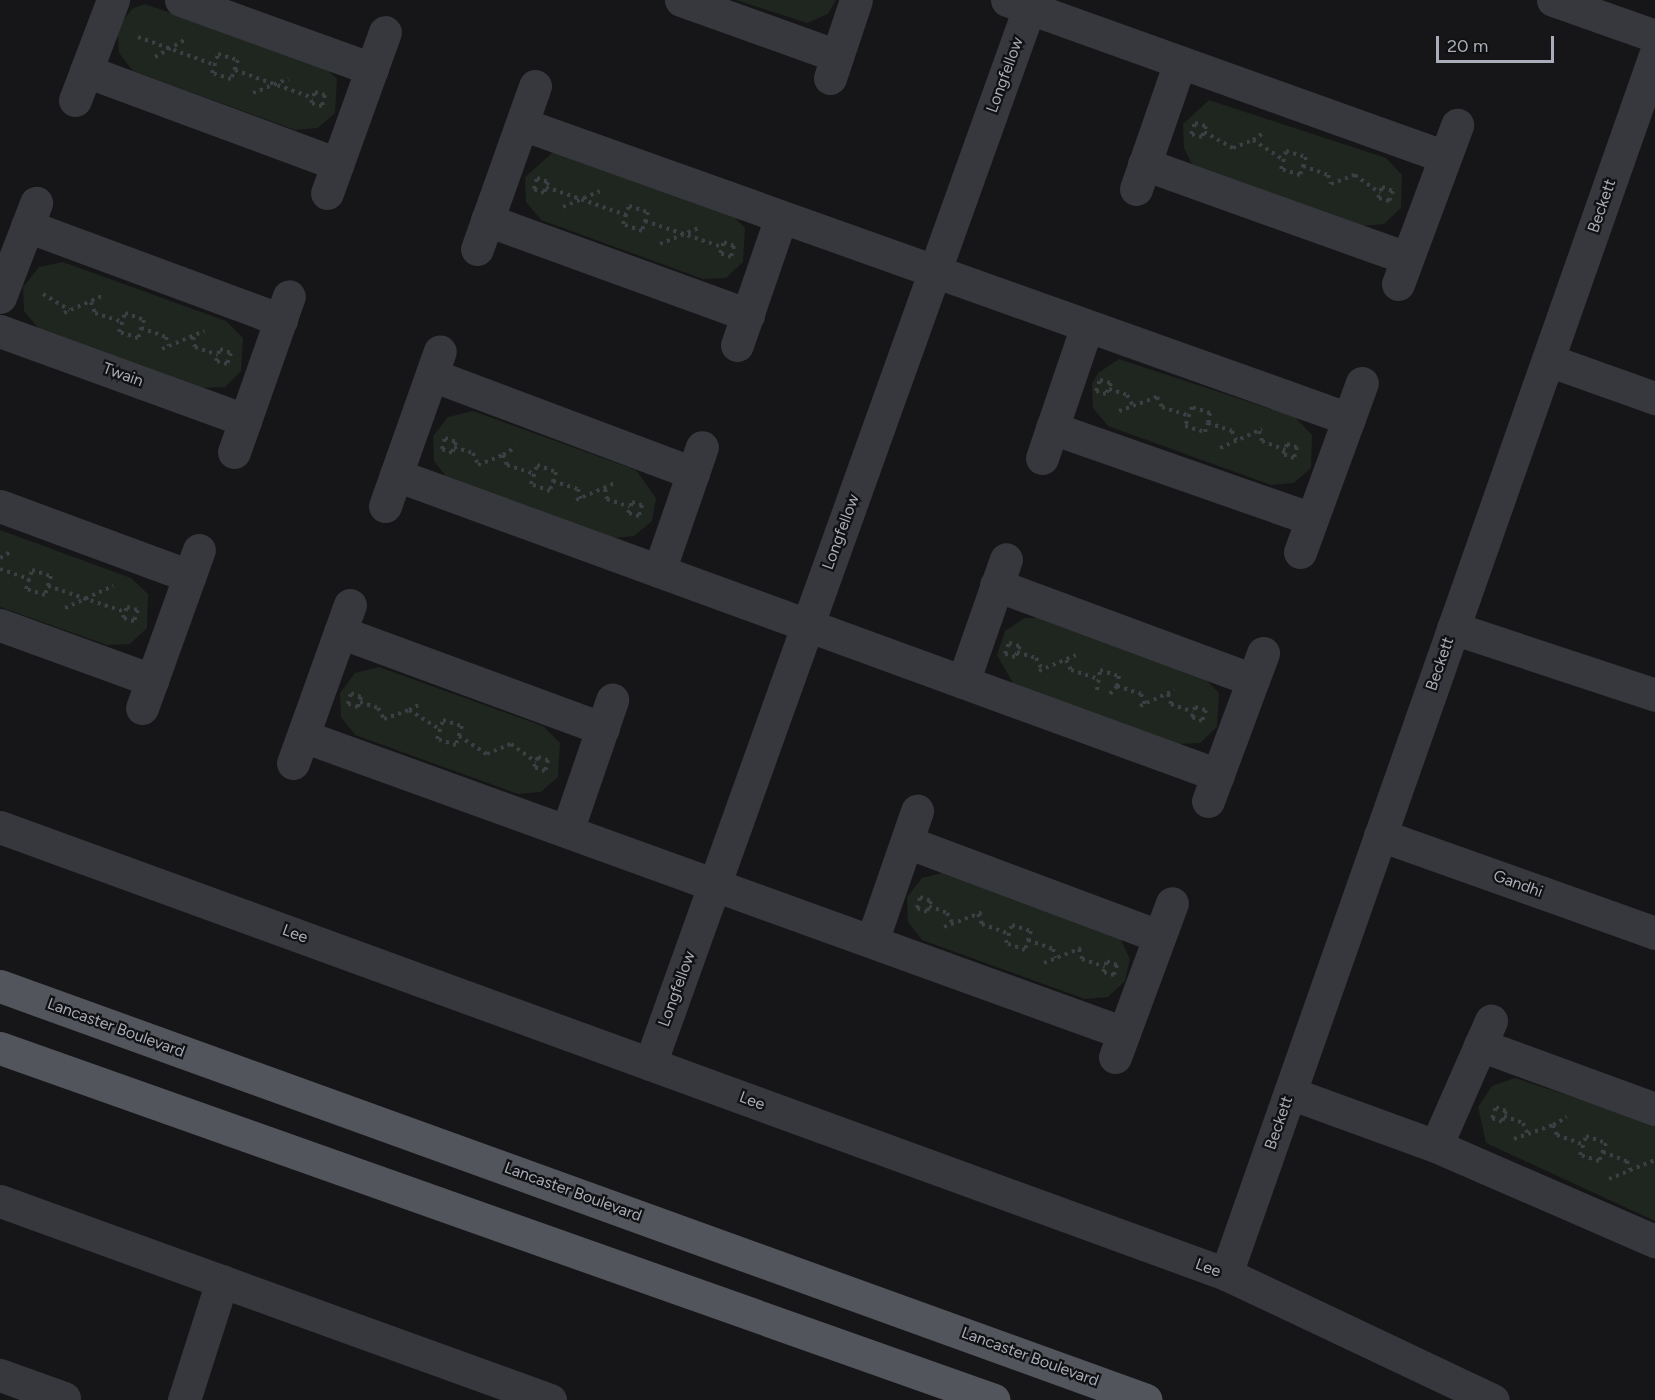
<!DOCTYPE html>
<html>
<head>
<meta charset="utf-8">
<style>
  body { margin:0 }
  #map { position:relative; width:1655px; height:1400px; overflow:hidden; background:#161618; font-family:Figtree,sans-serif }
  div>[style] { position:absolute }
  [style*='--x'] { left:calc(var(--x)*1px); top:calc(var(--y)*1px); width:calc(var(--w)*1px); rotate:calc(var(--a)*1deg) }
  .green>* { inset:0; background:#1e261f }
  .path>* { height:4px; margin-top:-2px; transform-origin:0; background:repeating-linear-gradient(90deg,#3d3f44 0 3px,transparent 0 7.5px) }
  .minor>* { height:33px; margin:-16.5px; padding:0 16.5px; transform-origin:16.5px; border-radius:16.5px; background:#37383d }
  .major>* { height:33px; margin:-16.5px; padding:0 16.5px; transform-origin:16.5px; border-radius:16.5px; background:#53555c }
  span { translate:-50% -50%; white-space:nowrap; text-align:center; line-height:1.15; -webkit-text-stroke:4.5px #111113; paint-order:stroke }
  .street-label { font-size:16px; color:#a8adb8 }
  .scale { position:absolute; left:1436px; top:36px; width:118px; height:27px; box-sizing:border-box; border:3px solid #a8adb8; border-top:0; padding-left:8px; font-size:18px; line-height:21px; white-space:nowrap; color:#a8adb8; -webkit-text-stroke:4px #111113; paint-order:stroke }
</style>
</head>
<body>
<div id="map">
  <div class="green">
    <div style="clip-path:polygon(736px 0,836px 0,828px 14px,807px 23px)"></div>
    <div style="clip-path:polygon(144px 4px,320px 62px,337px 79px,335px 113px,318px 128px,295px 130px,133px 71px,119px 53px,117px 28px,132px 9px)"></div>
    <div style="clip-path:polygon(1209px 100px,1386px 158px,1402px 175px,1401px 208px,1384px 224px,1361px 226px,1192px 164px,1184px 148px,1183px 124px)"></div>
    <div style="clip-path:polygon(552px 153px,565px 153px,728px 211px,745px 228px,743px 262px,726px 278px,703px 279px,541px 220px,526px 202px,525px 177px)"></div>
    <div style="clip-path:polygon(63px 262px,226px 321px,243px 338px,241px 371px,225px 387px,201px 388px,39px 329px,24px 311px,23px 287px,39px 267px)"></div>
    <div style="clip-path:polygon(1119px 359px,1295px 417px,1312px 435px,1311px 468px,1294px 483px,1271px 485px,1108px 426px,1093px 408px,1092px 384px,1098px 373px)"></div>
    <div style="clip-path:polygon(473px 411px,636px 470px,656px 498px,652px 521px,634px 536px,612px 538px,448px 479px,434px 461px,433px 436px,448px 417px)"></div>
    <div style="clip-path:polygon(0 530px,131px 578px,148px 594px,147px 628px,130px 644px,107px 645px,0 607px)"></div>
    <div style="clip-path:polygon(1025px 618px,1039px 618px,1202px 676px,1219px 693px,1217px 727px,1200px 743px,1177px 744px,1014px 685px,997px 655px,1005px 631px)"></div>
    <div style="clip-path:polygon(379px 667px,543px 726px,560px 743px,558px 777px,541px 792px,518px 794px,355px 735px,341px 717px,340px 693px,355px 673px)"></div>
    <div style="clip-path:polygon(946px 872px,1120px 938px,1130px 959px,1125px 981px,1108px 997px,1085px 999px,922px 940px,908px 922px,907px 897px,922px 878px)"></div>
    <div style="clip-path:polygon(1515px 1078px,1655px 1124px,1655px 1221px,1486px 1143px,1478px 1107px,1492px 1086px)"></div>
  </div>
  <div class="path">
    <div style="--x:138;--y:37;--w:82;--a:20"></div>
    <div style="--x:218;--y:54;--w:21;--a:17"></div>
    <div style="--x:238;--y:60;--w:20;--a:110"></div>
    <div style="--x:231;--y:79;--w:20;--a:-162"></div>
    <div style="--x:212;--y:73;--w:20;--a:-72"></div>
    <div style="--x:155;--y:57;--w:34;--a:-30"></div>
    <div style="--x:235;--y:70;--w:83;--a:19.7"></div>
    <div style="--x:315;--y:92;--w:10;--a:17"></div>
    <div style="--x:325;--y:95;--w:11;--a:105"></div>
    <div style="--x:322;--y:106;--w:11;--a:-165"></div>
    <div style="--x:311;--y:103;--w:12;--a:-70"></div>
    <div style="--x:253;--y:93;--w:38;--a:-22"></div>
    <div style="--x:1195;--y:123;--w:11;--a:15"></div>
    <div style="--x:1206;--y:126;--w:12;--a:110"></div>
    <div style="--x:1202;--y:137;--w:11;--a:-165"></div>
    <div style="--x:1191;--y:134;--w:12;--a:-70"></div>
    <div style="--x:1204;--y:132;--w:33;--a:29"></div>
    <div style="--x:1233;--y:148;--w:22;--a:-22"></div>
    <div style="--x:1253;--y:140;--w:37;--a:33"></div>
    <div style="--x:1253;--y:140;--w:14;--a:-34"></div>
    <div style="--x:1286;--y:151;--w:21;--a:17"></div>
    <div style="--x:1306;--y:157;--w:19;--a:108"></div>
    <div style="--x:1300;--y:175;--w:20;--a:-162"></div>
    <div style="--x:1281;--y:169;--w:19;--a:-74"></div>
    <div style="--x:1303;--y:166;--w:27;--a:20"></div>
    <div style="--x:1328;--y:175;--w:9;--a:72"></div>
    <div style="--x:1331;--y:184;--w:26;--a:-21"></div>
    <div style="--x:1355;--y:175;--w:31;--a:36"></div>
    <div style="--x:537;--y:178;--w:12;--a:20"></div>
    <div style="--x:548;--y:182;--w:12;--a:110"></div>
    <div style="--x:544;--y:193;--w:11;--a:-158"></div>
    <div style="--x:534;--y:189;--w:11;--a:-75"></div>
    <div style="--x:546;--y:187;--w:85;--a:19.3"></div>
    <div style="--x:1382;--y:187;--w:12;--a:20"></div>
    <div style="--x:1393;--y:191;--w:11;--a:112"></div>
    <div style="--x:1389;--y:201;--w:11;--a:-165"></div>
    <div style="--x:1378;--y:198;--w:12;--a:-70"></div>
    <div style="--x:629;--y:206;--w:20;--a:18"></div>
    <div style="--x:648;--y:212;--w:20;--a:108"></div>
    <div style="--x:642;--y:231;--w:20;--a:-160"></div>
    <div style="--x:623;--y:224;--w:19;--a:-72"></div>
    <div style="--x:563;--y:207;--w:40;--a:-23.4"></div>
    <div style="--x:645;--y:221;--w:81;--a:18.7"></div>
    <div style="--x:724;--y:242;--w:11;--a:22"></div>
    <div style="--x:734;--y:246;--w:11;--a:105"></div>
    <div style="--x:731;--y:257;--w:12;--a:-160"></div>
    <div style="--x:720;--y:253;--w:12;--a:-70"></div>
    <div style="--x:660;--y:244;--w:44;--a:-22.5"></div>
    <div style="--x:43;--y:294;--w:31;--a:31"></div>
    <div style="--x:91;--y:302;--w:12;--a:70"></div>
    <div style="--x:95;--y:313;--w:28;--a:18"></div>
    <div style="--x:64;--y:313;--w:44;--a:-24.2"></div>
    <div style="--x:125;--y:313;--w:20;--a:20"></div>
    <div style="--x:144;--y:320;--w:19;--a:108"></div>
    <div style="--x:138;--y:338;--w:20;--a:-162"></div>
    <div style="--x:119;--y:332;--w:20;--a:-72"></div>
    <div style="--x:141;--y:328;--w:27;--a:20"></div>
    <div style="--x:166;--y:337;--w:9;--a:72"></div>
    <div style="--x:193;--y:337;--w:10;--a:79"></div>
    <div style="--x:195;--y:347;--w:24;--a:19"></div>
    <div style="--x:162;--y:349;--w:46;--a:-23.2"></div>
    <div style="--x:220;--y:349;--w:12;--a:20"></div>
    <div style="--x:231;--y:353;--w:12;--a:110"></div>
    <div style="--x:227;--y:364;--w:11;--a:-165"></div>
    <div style="--x:216;--y:361;--w:13;--a:-72"></div>
    <div style="--x:1100;--y:380;--w:11;--a:15"></div>
    <div style="--x:1111;--y:383;--w:12;--a:114"></div>
    <div style="--x:1106;--y:394;--w:10;--a:-163"></div>
    <div style="--x:1096;--y:391;--w:12;--a:-70"></div>
    <div style="--x:1109;--y:389;--w:19;--a:18"></div>
    <div style="--x:1127;--y:395;--w:13;--a:61"></div>
    <div style="--x:1133;--y:406;--w:26;--a:-21"></div>
    <div style="--x:1157;--y:397;--w:11;--a:63"></div>
    <div style="--x:1162;--y:407;--w:28;--a:18"></div>
    <div style="--x:1119;--y:411;--w:15;--a:-20"></div>
    <div style="--x:1208;--y:423;--w:10;--a:-79"></div>
    <div style="--x:1210;--y:413;--w:19;--a:-162"></div>
    <div style="--x:1192;--y:407;--w:20;--a:110"></div>
    <div style="--x:1185;--y:426;--w:21;--a:17"></div>
    <div style="--x:1205;--y:432;--w:9;--a:-72"></div>
    <div style="--x:1208;--y:423;--w:25;--a:18"></div>
    <div style="--x:1232;--y:431;--w:10;--a:66"></div>
    <div style="--x:1259;--y:431;--w:10;--a:73"></div>
    <div style="--x:1262;--y:441;--w:25;--a:21"></div>
    <div style="--x:445;--y:438;--w:12;--a:20"></div>
    <div style="--x:456;--y:442;--w:12;--a:110"></div>
    <div style="--x:452;--y:453;--w:11;--a:-158"></div>
    <div style="--x:442;--y:449;--w:11;--a:-75"></div>
    <div style="--x:1287;--y:444;--w:10;--a:17"></div>
    <div style="--x:1297;--y:447;--w:11;--a:105"></div>
    <div style="--x:1294;--y:458;--w:12;--a:-160"></div>
    <div style="--x:1283;--y:454;--w:11;--a:-68"></div>
    <div style="--x:454;--y:447;--w:20;--a:18"></div>
    <div style="--x:473;--y:453;--w:13;--a:67"></div>
    <div style="--x:478;--y:465;--w:27;--a:-22"></div>
    <div style="--x:503;--y:455;--w:11;--a:68"></div>
    <div style="--x:507;--y:465;--w:28;--a:18"></div>
    <div style="--x:1220;--y:448;--w:46;--a:-24.3"></div>
    <div style="--x:503;--y:455;--w:15;--a:-32"></div>
    <div style="--x:537;--y:465;--w:20;--a:20"></div>
    <div style="--x:556;--y:472;--w:20;--a:108"></div>
    <div style="--x:550;--y:491;--w:20;--a:-160"></div>
    <div style="--x:531;--y:484;--w:20;--a:-72"></div>
    <div style="--x:553;--y:481;--w:26;--a:18"></div>
    <div style="--x:578;--y:489;--w:10;--a:73"></div>
    <div style="--x:605;--y:489;--w:10;--a:79"></div>
    <div style="--x:607;--y:499;--w:24;--a:19"></div>
    <div style="--x:576;--y:500;--w:43;--a:-23.6"></div>
    <div style="--x:632;--y:502;--w:10;--a:17"></div>
    <div style="--x:642;--y:505;--w:11;--a:105"></div>
    <div style="--x:639;--y:516;--w:11;--a:-165"></div>
    <div style="--x:628;--y:513;--w:12;--a:-70"></div>
    <div style="--x:0;--y:558;--w:14;--a:-30"></div>
    <div style="--x:0;--y:569;--w:31;--a:19"></div>
    <div style="--x:32;--y:570;--w:20;--a:18"></div>
    <div style="--x:51;--y:576;--w:20;--a:108"></div>
    <div style="--x:45;--y:595;--w:20;--a:-162"></div>
    <div style="--x:26;--y:589;--w:20;--a:-72"></div>
    <div style="--x:48;--y:586;--w:81;--a:18.7"></div>
    <div style="--x:127;--y:607;--w:11;--a:15"></div>
    <div style="--x:138;--y:610;--w:12;--a:110"></div>
    <div style="--x:134;--y:621;--w:11;--a:-165"></div>
    <div style="--x:123;--y:618;--w:12;--a:-70"></div>
    <div style="--x:65;--y:608;--w:53;--a:-24.6"></div>
    <div style="--x:1009;--y:643;--w:11;--a:15"></div>
    <div style="--x:1020;--y:646;--w:12;--a:114"></div>
    <div style="--x:1015;--y:657;--w:10;--a:-163"></div>
    <div style="--x:1005;--y:654;--w:12;--a:-70"></div>
    <div style="--x:1017;--y:652;--w:20;--a:18"></div>
    <div style="--x:1036;--y:658;--w:13;--a:61"></div>
    <div style="--x:1066;--y:660;--w:11;--a:63"></div>
    <div style="--x:1071;--y:670;--w:28;--a:18"></div>
    <div style="--x:1039;--y:671;--w:40;--a:-23.4"></div>
    <div style="--x:1097;--y:690;--w:20;--a:-81"></div>
    <div style="--x:1100;--y:670;--w:20;--a:18"></div>
    <div style="--x:1119;--y:676;--w:10;--a:101"></div>
    <div style="--x:351;--y:693;--w:11;--a:22"></div>
    <div style="--x:361;--y:697;--w:10;--a:107"></div>
    <div style="--x:358;--y:707;--w:10;--a:-163"></div>
    <div style="--x:348;--y:704;--w:11;--a:-75"></div>
    <div style="--x:1110;--y:694;--w:11;--a:-49"></div>
    <div style="--x:1117;--y:686;--w:25;--a:18"></div>
    <div style="--x:1141;--y:694;--w:11;--a:68"></div>
    <div style="--x:1168;--y:694;--w:10;--a:73"></div>
    <div style="--x:1171;--y:704;--w:23;--a:20"></div>
    <div style="--x:360;--y:702;--w:19;--a:18"></div>
    <div style="--x:378;--y:708;--w:13;--a:61"></div>
    <div style="--x:384;--y:719;--w:27;--a:-20"></div>
    <div style="--x:409;--y:710;--w:36;--a:32"></div>
    <div style="--x:1140;--y:706;--w:38;--a:-25"></div>
    <div style="--x:1195;--y:707;--w:11;--a:15"></div>
    <div style="--x:1206;--y:710;--w:12;--a:110"></div>
    <div style="--x:1202;--y:721;--w:11;--a:-158"></div>
    <div style="--x:1192;--y:717;--w:10;--a:-73"></div>
    <div style="--x:409;--y:710;--w:15;--a:-28"></div>
    <div style="--x:443;--y:720;--w:20;--a:18"></div>
    <div style="--x:462;--y:726;--w:20;--a:108"></div>
    <div style="--x:456;--y:745;--w:20;--a:-162"></div>
    <div style="--x:437;--y:739;--w:20;--a:-72"></div>
    <div style="--x:459;--y:736;--w:33;--a:33"></div>
    <div style="--x:487;--y:754;--w:26;--a:-23"></div>
    <div style="--x:511;--y:744;--w:31;--a:36"></div>
    <div style="--x:538;--y:757;--w:10;--a:17"></div>
    <div style="--x:548;--y:760;--w:11;--a:105"></div>
    <div style="--x:545;--y:771;--w:12;--a:-160"></div>
    <div style="--x:534;--y:767;--w:11;--a:-68"></div>
    <div style="--x:920;--y:897;--w:12;--a:20"></div>
    <div style="--x:931;--y:901;--w:12;--a:110"></div>
    <div style="--x:927;--y:912;--w:11;--a:-158"></div>
    <div style="--x:917;--y:908;--w:11;--a:-75"></div>
    <div style="--x:929;--y:906;--w:19;--a:21"></div>
    <div style="--x:947;--y:913;--w:13;--a:61"></div>
    <div style="--x:978;--y:914;--w:11;--a:68"></div>
    <div style="--x:982;--y:924;--w:29;--a:20"></div>
    <div style="--x:1012;--y:925;--w:20;--a:18"></div>
    <div style="--x:1031;--y:931;--w:20;--a:108"></div>
    <div style="--x:1025;--y:950;--w:20;--a:-160"></div>
    <div style="--x:1006;--y:943;--w:19;--a:-72"></div>
    <div style="--x:944;--y:927;--w:44;--a:-21.3"></div>
    <div style="--x:1028;--y:940;--w:27;--a:20"></div>
    <div style="--x:1053;--y:949;--w:9;--a:72"></div>
    <div style="--x:1079;--y:949;--w:10;--a:73"></div>
    <div style="--x:1082;--y:959;--w:24;--a:19"></div>
    <div style="--x:1107;--y:961;--w:11;--a:22"></div>
    <div style="--x:1117;--y:965;--w:10;--a:107"></div>
    <div style="--x:1114;--y:975;--w:11;--a:-165"></div>
    <div style="--x:1103;--y:972;--w:12;--a:-70"></div>
    <div style="--x:1044;--y:963;--w:40;--a:-22"></div>
    <div style="--x:1496;--y:1107;--w:11;--a:22"></div>
    <div style="--x:1506;--y:1111;--w:12;--a:110"></div>
    <div style="--x:1502;--y:1122;--w:11;--a:-158"></div>
    <div style="--x:1492;--y:1118;--w:12;--a:-70"></div>
    <div style="--x:1504;--y:1116;--w:20;--a:20"></div>
    <div style="--x:1523;--y:1123;--w:12;--a:66"></div>
    <div style="--x:1528;--y:1134;--w:27;--a:-20"></div>
    <div style="--x:1553;--y:1125;--w:11;--a:68"></div>
    <div style="--x:1557;--y:1135;--w:29;--a:20"></div>
    <div style="--x:1553;--y:1125;--w:16;--a:-30"></div>
    <div style="--x:1586;--y:1136;--w:21;--a:19"></div>
    <div style="--x:1606;--y:1143;--w:19;--a:111"></div>
    <div style="--x:1599;--y:1161;--w:20;--a:-162"></div>
    <div style="--x:1580;--y:1155;--w:20;--a:-72"></div>
    <div style="--x:1514;--y:1139;--w:15;--a:-20"></div>
    <div style="--x:1603;--y:1152;--w:26;--a:21"></div>
    <div style="--x:1627;--y:1161;--w:9;--a:69"></div>
    <div style="--x:1609;--y:1179;--w:50;--a:-22.4"></div>
  </div>
  <div class="minor">
    <div style="--x:181;--y:0;--w:203;--a:19.9"></div>
    <div style="--x:681;--y:0;--w:166;--a:19.7"></div>
    <div style="--x:1007;--y:0;--w:465;--a:19.7"></div>
    <div style="--x:1553;--y:0;--w:108;--a:19.4"></div>
    <div style="--x:86;--y:71;--w:268;--a:20.3"></div>
    <div style="--x:830;--y:78;--w:82;--a:-71.6"></div>
    <div style="--x:75;--y:100;--w:107;--a:-69.2"></div>
    <div style="--x:522;--y:124;--w:878;--a:19.63"></div>
    <div style="--x:1144;--y:164;--w:279;--a:19.7"></div>
    <div style="--x:1136;--y:189;--w:134;--a:-70.9"></div>
    <div style="--x:327;--y:193;--w:171;--a:-70.2"></div>
    <div style="--x:487;--y:220;--w:278;--a:20"></div>
    <div style="--x:27;--y:226;--w:271;--a:20.3"></div>
    <div style="--x:477;--y:249;--w:173;--a:-70.4"></div>
    <div style="--x:1398;--y:284;--w:170;--a:-69.6"></div>
    <div style="--x:0;--y:297;--w:101;--a:-69"></div>
    <div style="--x:0;--y:331;--w:261;--a:20"></div>
    <div style="--x:737;--y:345;--w:135;--a:-71"></div>
    <div style="--x:1548;--y:360;--w:114;--a:19.6"></div>
    <div style="--x:432;--y:375;--w:279;--a:20.6"></div>
    <div style="--x:1052;--y:428;--w:275;--a:19.3"></div>
    <div style="--x:234;--y:452;--w:165;--a:-70.6"></div>
    <div style="--x:1042;--y:458;--w:139;--a:-71.2"></div>
    <div style="--x:396;--y:475;--w:875;--a:20.05"></div>
    <div style="--x:0;--y:506;--w:202;--a:20.3"></div>
    <div style="--x:385;--y:506;--w:164;--a:-70.5"></div>
    <div style="--x:1300;--y:552;--w:180;--a:-69.9"></div>
    <div style="--x:659;--y:571;--w:131;--a:-70.9"></div>
    <div style="--x:996;--y:585;--w:274;--a:20.3"></div>
    <div style="--x:0;--y:625;--w:162;--a:19.9"></div>
    <div style="--x:1453;--y:628;--w:213;--a:18.3"></div>
    <div style="--x:340;--y:632;--w:280;--a:20.2"></div>
    <div style="--x:963;--y:682;--w:130;--a:-70.7"></div>
    <div style="--x:142;--y:708;--w:168;--a:-70.2"></div>
    <div style="--x:303;--y:736;--w:873;--a:19.89"></div>
    <div style="--x:293;--y:763;--w:168;--a:-70.2"></div>
    <div style="--x:1208;--y:801;--w:158;--a:-69.6"></div>
    <div style="--x:0;--y:827;--w:1305;--a:20.03"></div>
    <div style="--x:1226;--y:1274;--w:295;--a:25.3"></div>
    <div style="--x:567;--y:831;--w:139;--a:-71"></div>
    <div style="--x:1380;--y:835;--w:292;--a:19.6"></div>
    <div style="--x:907;--y:842;--w:269;--a:20.5"></div>
    <div style="--x:872;--y:941;--w:138;--a:-70.9"></div>
    <div style="--x:1480;--y:1045;--w:186;--a:20.1"></div>
    <div style="--x:1115;--y:1057;--w:164;--a:-69.7"></div>
    <div style="--x:650;--y:1064;--w:1130;--a:-70.25"></div>
    <div style="--x:1290;--y:1093;--w:155;--a:20"></div>
    <div style="--x:1436;--y:1146;--w:239;--a:23.5"></div>
    <div style="--x:1436;--y:1146;--w:137;--a:-66.3"></div>
    <div style="--x:0;--y:1201;--w:585;--a:19.89"></div>
    <div style="--x:1226;--y:1274;--w:1292;--a:-70.61"></div>
    <div style="--x:0;--y:1375;--w:68;--a:19.8"></div>
    <div style="--x:184;--y:1400;--w:125;--a:-72.3"></div>
  </div>
  <div class="major">
    <div style="--x:0;--y:986;--w:1218;--a:19.86"></div>
    <div style="--x:0;--y:1048;--w:1054;--a:19.5"></div>
  </div>
  <div class="street-label">
    <span style="left:1005px;top:75px;rotate:-70deg">Longfellow</span>
    <span style="left:1602px;top:206px;rotate:-71deg">Beckett</span>
    <span style="left:123px;top:375px;rotate:20deg">Twain</span>
    <span style="left:841px;top:532px;rotate:-70deg">Longfellow</span>
    <span style="left:1440px;top:664px;rotate:-71deg">Beckett</span>
    <span style="left:1518px;top:884px;rotate:20deg">Gandhi</span>
    <span style="left:295px;top:934px;rotate:20deg">Lee</span>
    <span style="left:677px;top:989px;rotate:-70deg">Longfellow</span>
    <span style="left:116px;top:1028px;rotate:20deg">Lancaster Boulevard</span>
    <span style="left:752px;top:1101px;rotate:20deg">Lee</span>
    <span style="left:1279px;top:1123px;rotate:-71deg">Beckett</span>
    <span style="left:573px;top:1192px;rotate:20deg">Lancaster Boulevard</span>
    <span style="left:1208px;top:1268px;rotate:20deg">Lee</span>
    <span style="left:1030px;top:1357px;rotate:20deg">Lancaster Boulevard</span>
  </div>
  <div class="scale">20 m</div>
</div>
</body>
</html>
